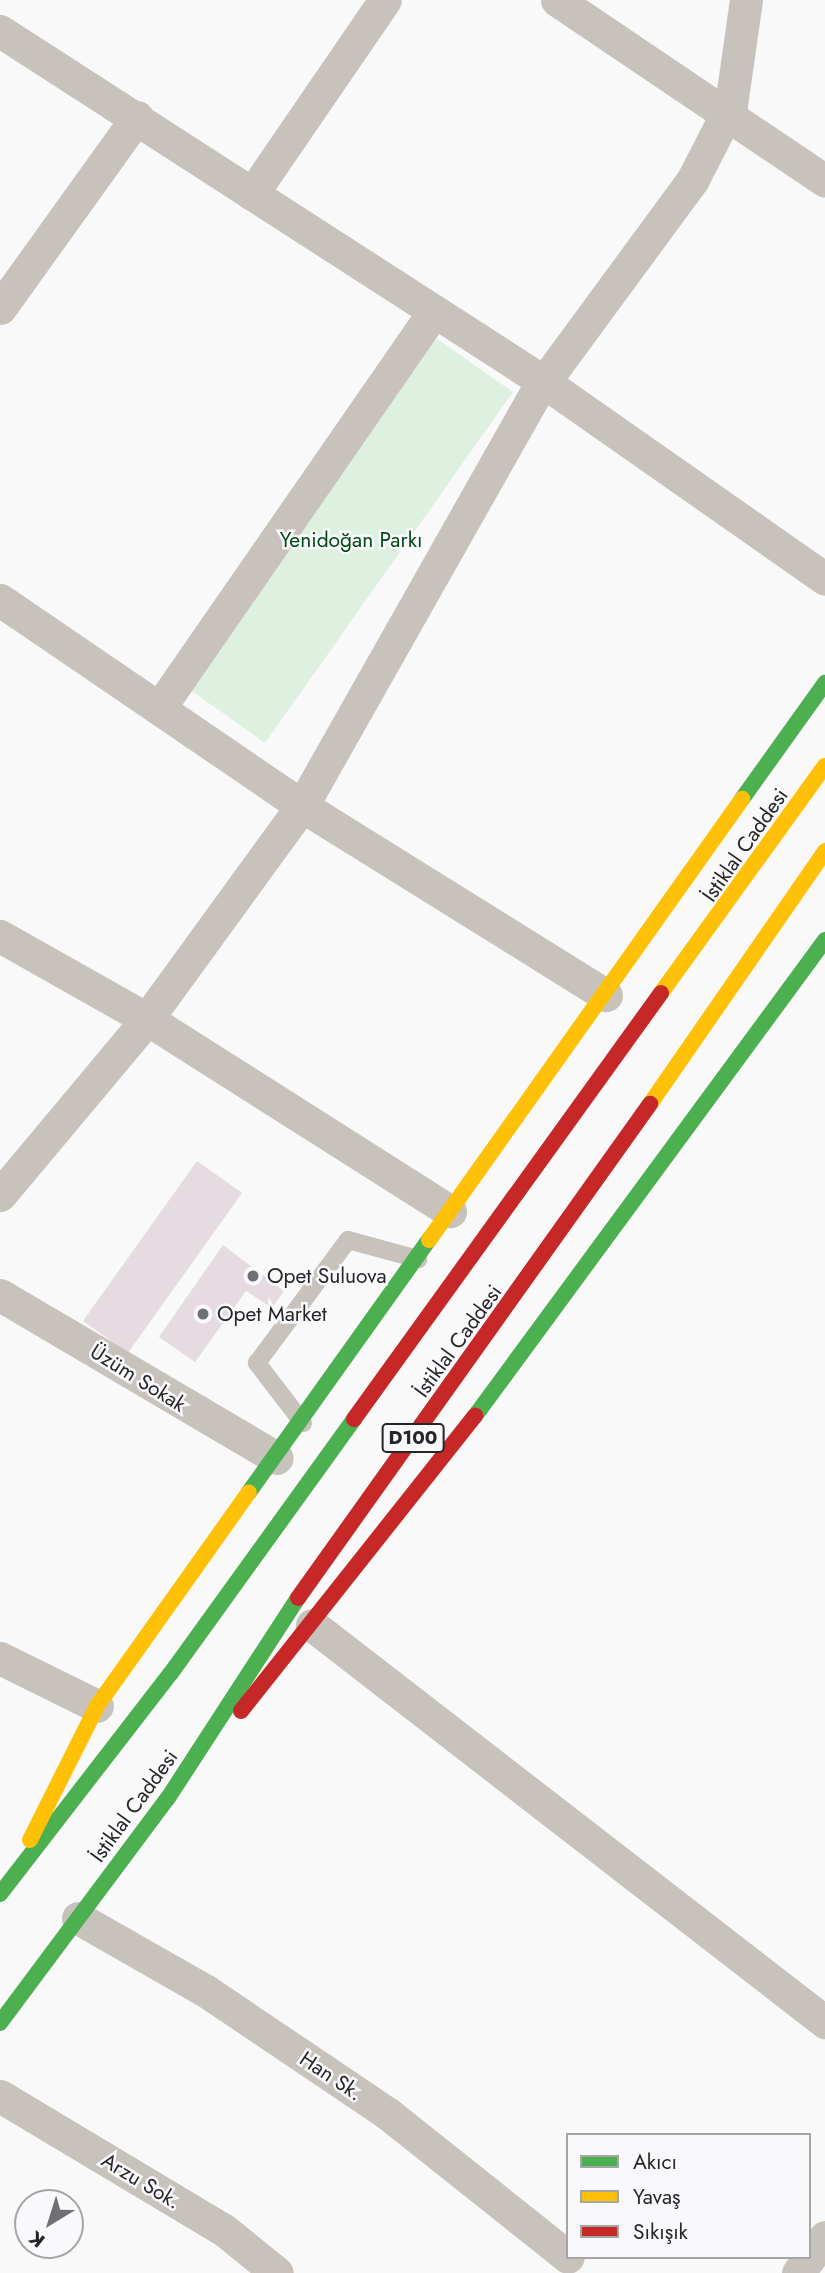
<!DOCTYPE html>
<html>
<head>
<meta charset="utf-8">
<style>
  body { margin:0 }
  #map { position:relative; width:825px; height:2273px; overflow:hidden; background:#f9f9fa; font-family:Jost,sans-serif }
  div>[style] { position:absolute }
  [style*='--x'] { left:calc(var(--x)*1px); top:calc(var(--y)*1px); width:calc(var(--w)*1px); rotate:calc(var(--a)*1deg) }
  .green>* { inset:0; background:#def0e0 }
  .building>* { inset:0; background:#e5dbe1 }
  .lane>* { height:18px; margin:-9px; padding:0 9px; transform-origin:9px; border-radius:9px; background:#c8c2bd }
  .street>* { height:33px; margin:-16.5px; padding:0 16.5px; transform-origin:16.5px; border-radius:16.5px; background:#c8c2bd }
  .fast>* { height:16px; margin:-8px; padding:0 8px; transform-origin:8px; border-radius:8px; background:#4caf50 }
  .slow>* { height:16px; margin:-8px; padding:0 8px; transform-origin:8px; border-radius:8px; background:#ffc107 }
  .jam>* { height:16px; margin:-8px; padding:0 8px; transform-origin:8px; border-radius:8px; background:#c62828 }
  .dots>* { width:19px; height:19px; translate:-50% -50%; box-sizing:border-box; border:4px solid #f9f8fb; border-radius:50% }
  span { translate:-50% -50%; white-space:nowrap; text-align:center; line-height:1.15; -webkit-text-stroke:5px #f9f8fb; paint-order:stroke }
  .shield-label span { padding:2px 5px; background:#f9f8fb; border:2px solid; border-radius:5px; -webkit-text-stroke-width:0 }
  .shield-label { font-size:19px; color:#262527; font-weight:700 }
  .park-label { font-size:21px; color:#004a15 }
  .street-label { font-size:21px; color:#262527 }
  .poi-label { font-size:21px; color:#262527 }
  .left { translate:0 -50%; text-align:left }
  .legend { position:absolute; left:566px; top:2133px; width:245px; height:126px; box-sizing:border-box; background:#f9f8fb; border:2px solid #a5a4a6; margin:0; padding:9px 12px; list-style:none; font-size:21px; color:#262527 }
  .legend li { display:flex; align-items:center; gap:14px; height:35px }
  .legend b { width:35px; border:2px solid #a5a4a6 }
  .north { position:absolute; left:14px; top:2189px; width:70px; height:70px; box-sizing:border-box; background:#f9f8fb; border:2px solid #a5a4a6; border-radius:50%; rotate:218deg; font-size:19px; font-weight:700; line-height:28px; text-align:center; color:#262527 }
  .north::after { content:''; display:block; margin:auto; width:24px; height:32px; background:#706f71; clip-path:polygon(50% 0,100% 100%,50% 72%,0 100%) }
</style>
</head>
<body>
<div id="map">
  <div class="green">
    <div style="clip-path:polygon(436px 338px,513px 392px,265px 743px,189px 689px)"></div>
  </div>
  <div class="building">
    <div style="clip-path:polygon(197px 1161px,242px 1193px,128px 1353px,83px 1321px)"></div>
    <div style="clip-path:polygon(223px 1245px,284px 1291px,272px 1308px,246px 1291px,195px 1362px,159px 1337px)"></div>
  </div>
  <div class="lane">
    <div style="--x:303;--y:1423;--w:76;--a:-127.5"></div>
    <div style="--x:257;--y:1363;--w:153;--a:-53.5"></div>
    <div style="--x:348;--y:1240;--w:73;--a:15.2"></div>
  </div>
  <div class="street">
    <div style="--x:557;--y:0;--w:323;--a:34"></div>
    <div style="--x:0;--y:31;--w:647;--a:32.83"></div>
    <div style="--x:544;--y:382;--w:343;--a:35"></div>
    <div style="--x:252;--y:194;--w:235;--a:-55.6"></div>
    <div style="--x:0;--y:308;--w:235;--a:-54.3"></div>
    <div style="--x:0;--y:600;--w:366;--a:34.3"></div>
    <div style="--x:302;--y:806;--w:358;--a:31.9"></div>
    <div style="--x:160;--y:707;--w:479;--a:-55.3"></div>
    <div style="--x:0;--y:936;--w:169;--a:29.5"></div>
    <div style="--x:147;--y:1019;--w:359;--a:32.4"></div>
    <div style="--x:0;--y:1195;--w:229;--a:-50.1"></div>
    <div style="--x:147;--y:1019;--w:263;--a:-54"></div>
    <div style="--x:302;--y:806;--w:475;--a:-60.5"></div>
    <div style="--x:536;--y:393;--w:265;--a:-53.7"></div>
    <div style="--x:693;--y:179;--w:83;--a:-62.8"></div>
    <div style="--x:731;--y:105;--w:106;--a:-81.9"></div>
    <div style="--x:0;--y:1295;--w:321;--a:30.5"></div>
    <div style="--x:312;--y:1625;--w:649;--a:37.74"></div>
    <div style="--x:0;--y:1658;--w:108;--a:26.3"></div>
    <div style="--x:78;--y:1918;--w:147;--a:29.7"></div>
    <div style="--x:206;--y:1991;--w:218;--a:34"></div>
    <div style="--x:387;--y:2113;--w:231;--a:38.5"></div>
    <div style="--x:0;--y:2096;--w:261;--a:30.9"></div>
    <div style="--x:224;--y:2230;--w:68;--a:39.1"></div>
    <div style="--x:798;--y:2273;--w:45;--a:-53.1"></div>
  </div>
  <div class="fast">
    <div style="--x:742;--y:799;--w:143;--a:-54.4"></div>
    <div style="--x:475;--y:1416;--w:591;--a:-53.67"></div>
    <div style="--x:249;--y:1492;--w:310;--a:-54.5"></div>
    <div style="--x:0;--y:1894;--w:279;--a:-52.3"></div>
    <div style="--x:171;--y:1673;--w:313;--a:-54.2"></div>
    <div style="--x:0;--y:2023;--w:281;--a:-53.3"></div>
    <div style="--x:168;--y:1798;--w:239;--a:-57"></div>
  </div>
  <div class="slow">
    <div style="--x:661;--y:993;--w:280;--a:-54.2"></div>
    <div style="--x:650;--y:1104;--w:308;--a:-55.3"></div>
    <div style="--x:429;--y:1240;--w:541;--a:-54.63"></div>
    <div style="--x:30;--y:1840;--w:150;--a:-63.4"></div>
    <div style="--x:97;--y:1706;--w:262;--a:-54.6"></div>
  </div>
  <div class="jam">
    <div style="--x:354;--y:1419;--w:525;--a:-54.22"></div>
    <div style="--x:298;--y:1598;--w:607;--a:-54.53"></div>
    <div style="--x:241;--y:1711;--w:377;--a:-51.6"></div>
  </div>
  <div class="dots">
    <div style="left:253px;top:1276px;background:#706f71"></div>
    <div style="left:203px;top:1314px;background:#706f71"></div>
  </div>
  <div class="shield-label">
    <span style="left:413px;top:1438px">D100</span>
  </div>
  <div class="park-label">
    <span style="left:351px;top:540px">Yenidoğan Parkı</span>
  </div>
  <div class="street-label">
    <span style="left:745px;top:845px;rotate:-55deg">İstiklal Caddesi</span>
    <span style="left:458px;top:1341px;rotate:-54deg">İstiklal Caddesi</span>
    <span style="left:138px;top:1378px;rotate:32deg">Üzüm Sokak</span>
    <span style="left:134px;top:1806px;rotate:-54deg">İstiklal Caddesi</span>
    <span style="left:331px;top:2076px;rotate:34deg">Han Sk.</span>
    <span style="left:141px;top:2181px;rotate:31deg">Arzu Sok.</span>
  </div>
  <div class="poi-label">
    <span class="left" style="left:267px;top:1276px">Opet Suluova</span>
    <span class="left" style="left:217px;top:1314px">Opet Market</span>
  </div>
  <ul class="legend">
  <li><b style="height:9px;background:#4caf50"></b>Akıcı</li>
  <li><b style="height:9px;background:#ffc107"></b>Yavaş</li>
  <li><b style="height:9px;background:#c62828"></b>Sıkışık</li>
  </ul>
  <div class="north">K</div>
</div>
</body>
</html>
